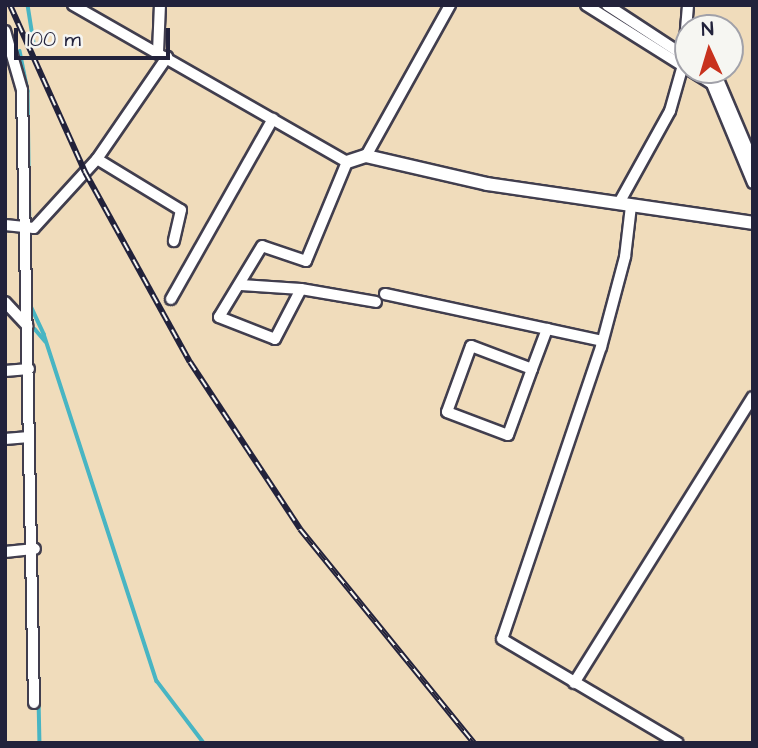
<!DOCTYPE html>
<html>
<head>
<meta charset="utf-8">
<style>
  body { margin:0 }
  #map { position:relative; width:758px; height:748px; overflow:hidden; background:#f0dcbb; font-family:"Architects Daughter",sans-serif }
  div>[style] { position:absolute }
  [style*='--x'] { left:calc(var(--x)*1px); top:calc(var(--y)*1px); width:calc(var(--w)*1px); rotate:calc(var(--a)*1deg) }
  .stream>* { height:3.5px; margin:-1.75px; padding:0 1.75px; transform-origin:1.75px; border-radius:1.75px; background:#48b5c3 }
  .roads { filter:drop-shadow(2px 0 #413e4e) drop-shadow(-2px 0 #413e4e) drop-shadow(0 2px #413e4e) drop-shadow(0 -2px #413e4e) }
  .minor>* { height:10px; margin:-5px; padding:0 5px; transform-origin:5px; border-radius:5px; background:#fff }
  .tertiary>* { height:12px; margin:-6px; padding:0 6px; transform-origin:6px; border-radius:6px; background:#fff }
  .rail>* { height:6px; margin-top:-3px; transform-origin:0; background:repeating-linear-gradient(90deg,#f6f6f2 0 10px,#22223b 0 20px); box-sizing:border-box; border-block:2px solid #22223b }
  span { translate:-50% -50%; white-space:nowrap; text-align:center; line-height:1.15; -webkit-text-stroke:7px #f6f6f2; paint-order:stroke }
  .frame { position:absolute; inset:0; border:7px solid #22223b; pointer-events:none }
  .north { position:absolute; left:674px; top:14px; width:70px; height:70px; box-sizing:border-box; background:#f6f6f2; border:2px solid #a1a1a9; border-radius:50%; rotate:356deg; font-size:19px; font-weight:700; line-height:28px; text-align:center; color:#22223b }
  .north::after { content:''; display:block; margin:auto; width:24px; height:32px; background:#c8321e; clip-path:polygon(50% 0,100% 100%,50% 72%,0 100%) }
  .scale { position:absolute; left:14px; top:28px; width:156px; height:32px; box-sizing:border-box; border:4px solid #22223b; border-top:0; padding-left:9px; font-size:21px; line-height:24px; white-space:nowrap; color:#22223b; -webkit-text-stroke:5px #f6f6f2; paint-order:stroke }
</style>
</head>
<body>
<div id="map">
  <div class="stream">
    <div style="--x:28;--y:5;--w:37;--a:81"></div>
    <div style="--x:598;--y:5;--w:19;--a:32"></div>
    <div style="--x:20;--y:51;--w:41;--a:78.7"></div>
    <div style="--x:28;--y:91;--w:135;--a:89.2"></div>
    <div style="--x:31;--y:306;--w:31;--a:65"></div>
    <div style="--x:44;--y:334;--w:365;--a:72"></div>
    <div style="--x:157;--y:681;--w:78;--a:52.8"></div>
    <div style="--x:35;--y:329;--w:16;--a:50"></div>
    <div style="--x:38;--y:650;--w:93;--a:88.8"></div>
  </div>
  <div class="roads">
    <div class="minor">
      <div style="--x:73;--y:5;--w:316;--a:29.8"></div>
      <div style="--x:347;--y:162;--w:107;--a:112.5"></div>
      <div style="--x:306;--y:261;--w:46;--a:-161.2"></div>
      <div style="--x:262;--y:246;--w:83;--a:121.2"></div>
      <div style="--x:219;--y:317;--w:60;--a:21.4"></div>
      <div style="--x:275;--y:339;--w:56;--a:-62.5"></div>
      <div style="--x:301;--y:289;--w:60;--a:-176.2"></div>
      <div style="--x:586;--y:5;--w:118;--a:32.2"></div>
      <div style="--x:607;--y:5;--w:97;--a:33.2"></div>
      <div style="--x:5;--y:31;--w:61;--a:73.9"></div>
      <div style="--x:22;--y:90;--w:613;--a:88.88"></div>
      <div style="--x:158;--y:52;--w:47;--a:-87.6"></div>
      <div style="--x:690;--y:70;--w:26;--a:32"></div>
      <div style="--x:712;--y:84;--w:107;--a:67.5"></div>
      <div style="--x:706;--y:70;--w:13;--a:32"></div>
      <div style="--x:717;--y:77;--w:92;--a:67"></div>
      <div style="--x:366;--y:156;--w:173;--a:-60.9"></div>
      <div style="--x:97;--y:159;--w:98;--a:31.3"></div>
      <div style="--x:181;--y:210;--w:32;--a:103"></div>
      <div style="--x:619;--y:203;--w:105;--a:-61"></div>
      <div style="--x:670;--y:111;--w:48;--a:-74.2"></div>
      <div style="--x:683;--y:65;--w:60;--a:-85.2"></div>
      <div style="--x:631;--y:206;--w:51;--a:96.7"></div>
      <div style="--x:625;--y:257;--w:93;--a:104.9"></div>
      <div style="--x:601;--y:347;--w:308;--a:108.7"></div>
      <div style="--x:502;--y:639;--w:204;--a:30.6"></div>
      <div style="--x:5;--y:225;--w:29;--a:6"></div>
      <div style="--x:34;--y:228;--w:93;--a:-47.6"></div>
      <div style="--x:97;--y:159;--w:124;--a:-55.5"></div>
      <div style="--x:301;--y:289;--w:76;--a:9.8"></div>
      <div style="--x:385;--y:294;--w:222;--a:12.2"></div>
      <div style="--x:171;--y:299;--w:207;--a:-60.5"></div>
      <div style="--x:5;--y:302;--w:33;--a:47"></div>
      <div style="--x:532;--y:369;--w:65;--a:-159.3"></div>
      <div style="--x:471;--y:346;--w:70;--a:110"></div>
      <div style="--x:447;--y:412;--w:65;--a:20.7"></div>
      <div style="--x:508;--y:435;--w:70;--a:-70"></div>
      <div style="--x:532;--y:369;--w:43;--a:-69.4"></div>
      <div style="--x:5;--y:371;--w:24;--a:-5"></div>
      <div style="--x:5;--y:439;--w:24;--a:-5"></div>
      <div style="--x:5;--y:552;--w:30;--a:-6"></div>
      <div style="--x:574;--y:683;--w:337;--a:-58"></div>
    </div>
    <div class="tertiary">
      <div style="--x:347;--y:162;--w:20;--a:-18"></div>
      <div style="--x:366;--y:156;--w:124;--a:13"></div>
      <div style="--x:487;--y:184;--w:269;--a:8.3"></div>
    </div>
  </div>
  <div class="rail">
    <div style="--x:10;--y:5;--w:183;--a:65.8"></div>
    <div style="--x:85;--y:172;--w:217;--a:61.1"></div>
    <div style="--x:190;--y:362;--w:200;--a:56.6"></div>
    <div style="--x:300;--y:529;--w:276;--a:50.9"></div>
  </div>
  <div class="frame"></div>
  <div class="north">N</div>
  <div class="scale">100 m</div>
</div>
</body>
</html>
